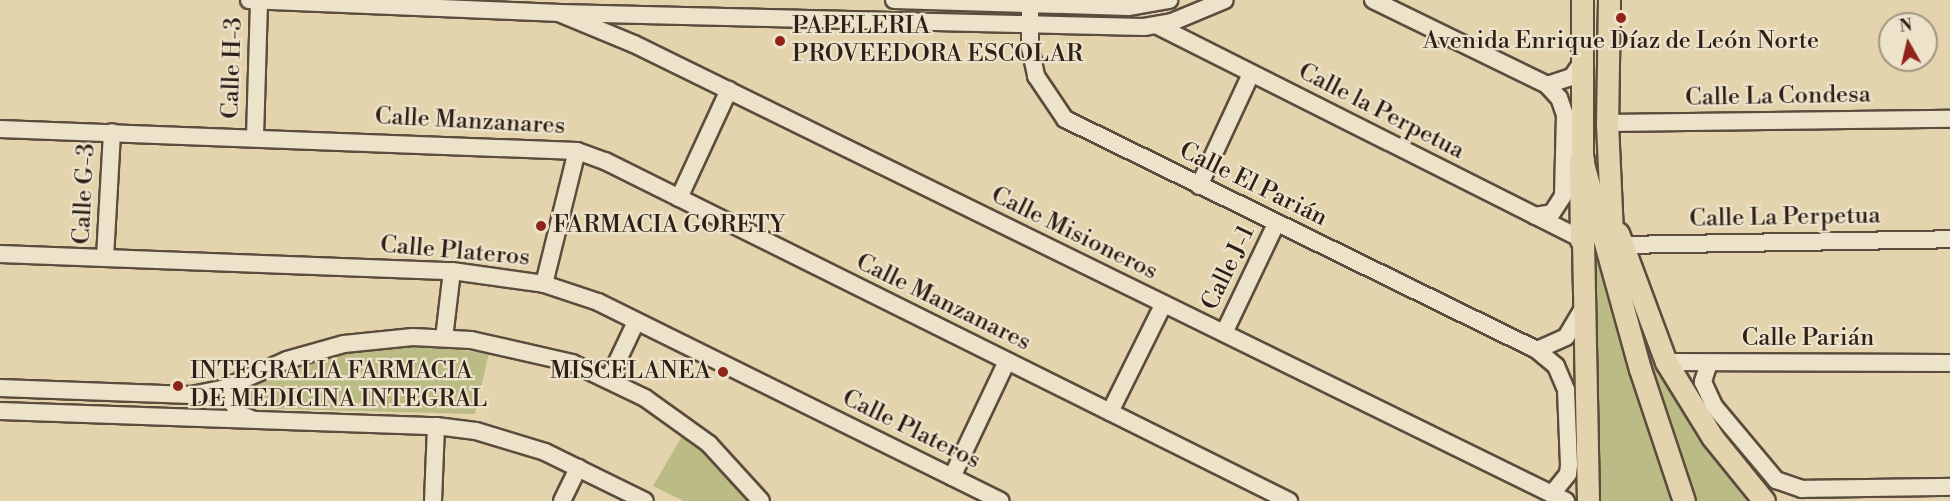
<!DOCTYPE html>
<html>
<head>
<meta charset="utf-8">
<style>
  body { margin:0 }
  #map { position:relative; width:1950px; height:501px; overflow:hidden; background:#e4d4ad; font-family:"Libre Bodoni",serif }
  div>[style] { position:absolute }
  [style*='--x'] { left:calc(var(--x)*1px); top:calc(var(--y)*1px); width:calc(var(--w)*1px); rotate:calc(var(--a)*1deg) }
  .green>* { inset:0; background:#bbbb85 }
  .roads { filter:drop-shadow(2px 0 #5c4c3d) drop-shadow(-2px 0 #5c4c3d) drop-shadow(0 2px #5c4c3d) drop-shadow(0 -2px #5c4c3d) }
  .minor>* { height:16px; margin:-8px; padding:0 8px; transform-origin:8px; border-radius:8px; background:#ede3ca }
  .major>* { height:21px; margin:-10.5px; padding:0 10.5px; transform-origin:10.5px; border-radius:10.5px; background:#e4d4ad }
  .highway>* { height:24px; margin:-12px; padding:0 12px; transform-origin:12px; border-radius:12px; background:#e4d4ad }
  .dots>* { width:16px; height:16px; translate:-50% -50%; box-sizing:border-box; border:3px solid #ede3ca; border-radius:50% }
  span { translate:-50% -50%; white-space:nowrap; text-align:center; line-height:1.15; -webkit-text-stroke:4.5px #ede3ca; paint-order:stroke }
  .poi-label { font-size:24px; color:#2e1f18 }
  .left { translate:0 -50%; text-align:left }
  .right { translate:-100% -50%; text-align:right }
  .street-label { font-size:24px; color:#2e1f18 }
  .north { position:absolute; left:1878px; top:12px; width:60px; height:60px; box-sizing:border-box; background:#ede3ca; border:2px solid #a19583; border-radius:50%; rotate:352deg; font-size:16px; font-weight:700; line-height:24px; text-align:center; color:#2e1f18 }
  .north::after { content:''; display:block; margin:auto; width:21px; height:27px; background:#8f2418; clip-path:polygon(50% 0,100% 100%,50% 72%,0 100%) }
</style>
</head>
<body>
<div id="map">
  <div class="green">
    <div style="clip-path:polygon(1598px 247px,1662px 362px,1757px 501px,1601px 501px,1589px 255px)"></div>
    <div style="clip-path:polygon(403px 345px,489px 353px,475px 414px,248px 408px,240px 398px,245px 386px,280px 370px,337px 353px)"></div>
    <div style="clip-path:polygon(684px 433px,727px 469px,754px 501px,684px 501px,653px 486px)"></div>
  </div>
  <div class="roads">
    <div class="minor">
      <div style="--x:249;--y:0;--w:310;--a:2.4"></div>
      <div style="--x:559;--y:13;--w:585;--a:1.37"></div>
      <div style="--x:1144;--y:27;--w:28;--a:-10"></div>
      <div style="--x:1172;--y:22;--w:57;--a:-22.5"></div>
      <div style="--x:894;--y:0;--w:234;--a:1.7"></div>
      <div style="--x:1128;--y:7;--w:42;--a:-9.7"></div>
      <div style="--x:1030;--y:0;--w:47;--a:90"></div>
      <div style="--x:1030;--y:47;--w:30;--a:78"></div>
      <div style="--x:1036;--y:76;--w:52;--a:56"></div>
      <div style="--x:1065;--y:119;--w:525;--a:26.08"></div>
      <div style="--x:1537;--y:350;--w:25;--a:40"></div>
      <div style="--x:1556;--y:366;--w:26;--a:67"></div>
      <div style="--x:1566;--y:390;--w:75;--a:87.7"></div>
      <div style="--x:1569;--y:465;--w:9;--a:96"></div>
      <div style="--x:1568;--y:474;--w:26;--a:129"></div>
      <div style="--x:1373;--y:0;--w:194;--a:26"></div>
      <div style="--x:1547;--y:85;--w:26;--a:-18"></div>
      <div style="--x:1572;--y:77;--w:18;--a:-56"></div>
      <div style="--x:559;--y:13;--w:81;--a:22.5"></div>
      <div style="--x:634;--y:44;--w:1038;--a:26.12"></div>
      <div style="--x:1158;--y:26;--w:476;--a:26.7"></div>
      <div style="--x:1607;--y:123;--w:343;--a:-0.7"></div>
      <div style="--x:0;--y:129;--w:577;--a:2.18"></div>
      <div style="--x:577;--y:151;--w:30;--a:20"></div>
      <div style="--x:605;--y:161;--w:764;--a:26.43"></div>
      <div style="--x:255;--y:137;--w:137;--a:-88.3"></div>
      <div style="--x:1199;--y:186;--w:123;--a:-65.1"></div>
      <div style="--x:679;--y:198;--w:119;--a:-65.2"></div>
      <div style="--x:1535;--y:216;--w:17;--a:-10"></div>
      <div style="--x:1552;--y:213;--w:20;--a:-57"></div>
      <div style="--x:1563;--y:196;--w:81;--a:-88.6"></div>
      <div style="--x:1565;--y:115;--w:18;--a:-109"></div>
      <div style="--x:1559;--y:98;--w:18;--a:-133"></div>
      <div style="--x:1621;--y:245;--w:329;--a:-1"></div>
      <div style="--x:0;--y:254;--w:452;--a:2.2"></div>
      <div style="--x:452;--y:271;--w:93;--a:8"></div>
      <div style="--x:544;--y:284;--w:57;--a:18.4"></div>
      <div style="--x:598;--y:302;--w:449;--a:26.3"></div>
      <div style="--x:105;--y:258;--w:126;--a:-86.8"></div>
      <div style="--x:544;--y:284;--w:137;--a:-76.1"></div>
      <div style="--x:1224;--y:333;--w:121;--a:-64.5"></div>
      <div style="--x:444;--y:338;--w:67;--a:-83.2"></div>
      <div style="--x:1537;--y:350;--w:32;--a:-24"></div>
      <div style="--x:1566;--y:337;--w:33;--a:-59"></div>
      <div style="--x:1666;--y:362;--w:284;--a:0.2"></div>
      <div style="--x:1709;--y:363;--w:20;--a:108"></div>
      <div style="--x:1703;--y:382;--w:26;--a:65"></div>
      <div style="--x:1714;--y:406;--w:97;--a:50"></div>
      <div style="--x:1776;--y:480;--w:28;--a:19"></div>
      <div style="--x:1802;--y:489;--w:148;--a:-0.8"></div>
      <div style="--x:609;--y:379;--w:63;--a:-64.7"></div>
      <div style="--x:240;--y:381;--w:12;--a:125"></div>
      <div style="--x:233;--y:391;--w:13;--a:90"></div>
      <div style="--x:233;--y:404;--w:12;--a:55"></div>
      <div style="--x:240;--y:414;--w:12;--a:24"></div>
      <div style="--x:0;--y:388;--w:191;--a:2.1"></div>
      <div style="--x:191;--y:395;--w:32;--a:-11"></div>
      <div style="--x:222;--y:389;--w:71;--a:-24"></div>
      <div style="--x:287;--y:360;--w:59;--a:-15.7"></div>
      <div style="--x:344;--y:344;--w:69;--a:-5.8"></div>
      <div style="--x:413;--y:337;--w:58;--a:3"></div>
      <div style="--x:471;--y:340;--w:104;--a:12.8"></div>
      <div style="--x:572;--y:363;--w:81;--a:25.6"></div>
      <div style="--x:645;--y:398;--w:79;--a:35.7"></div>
      <div style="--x:709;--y:444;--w:77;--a:47.6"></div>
      <div style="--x:0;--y:411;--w:436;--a:2"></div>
      <div style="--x:436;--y:426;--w:40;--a:7.1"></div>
      <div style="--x:476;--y:431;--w:72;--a:16.9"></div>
      <div style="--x:545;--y:452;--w:111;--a:26.1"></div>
      <div style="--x:1110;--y:412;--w:119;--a:-63.6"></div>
      <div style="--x:952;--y:477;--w:128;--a:-64.6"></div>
      <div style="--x:433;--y:501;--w:75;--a:-87.7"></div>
      <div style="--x:562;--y:501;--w:37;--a:-64"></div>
    </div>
    <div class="major">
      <div style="--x:1582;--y:0;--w:160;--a:90"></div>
      <div style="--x:1582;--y:160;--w:217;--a:74.5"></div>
      <div style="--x:1640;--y:369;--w:139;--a:71.6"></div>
      <div style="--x:1609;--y:0;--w:123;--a:90.9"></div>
      <div style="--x:1607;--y:123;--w:112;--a:87.4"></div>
      <div style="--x:1618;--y:233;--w:138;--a:69.6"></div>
      <div style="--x:1666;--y:362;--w:89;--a:58.3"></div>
      <div style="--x:1713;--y:438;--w:81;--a:51"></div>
      <div style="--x:1583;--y:240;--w:261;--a:88.9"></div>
    </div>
    <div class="highway">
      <div style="--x:1582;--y:160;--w:80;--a:89.3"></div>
    </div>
  </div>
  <div class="dots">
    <div style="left:1621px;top:18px;background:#8f2418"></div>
    <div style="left:780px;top:41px;background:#8f2418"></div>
    <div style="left:541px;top:226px;background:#8f2418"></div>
    <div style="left:723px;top:372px;background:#8f2418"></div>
    <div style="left:178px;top:386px;background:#8f2418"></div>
  </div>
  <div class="poi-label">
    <span class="left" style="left:792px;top:41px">PAPELERIA<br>PROVEEDORA ESCOLAR</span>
    <span style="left:1621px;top:42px">Avenida Enrique Díaz de León Norte</span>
    <span class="left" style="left:553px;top:226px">FARMACIA GORETY</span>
    <span class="left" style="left:190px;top:386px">INTEGRALIA FARMACIA<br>DE MEDICINA INTEGRAL</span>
    <span class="right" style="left:711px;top:372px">MISCELANEA</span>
  </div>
  <div class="street-label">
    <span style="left:233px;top:68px;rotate:-88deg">Calle H-3</span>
    <span style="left:1778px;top:97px;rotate:-1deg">Calle La Condesa</span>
    <span style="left:1381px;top:112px;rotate:27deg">Calle la Perpetua</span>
    <span style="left:470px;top:122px;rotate:3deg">Calle Manzanares</span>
    <span style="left:1253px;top:185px;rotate:26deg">Calle El Parián</span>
    <span style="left:85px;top:194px;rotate:-87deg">Calle G-3</span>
    <span style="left:1785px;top:218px;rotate:-1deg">Calle La Perpetua</span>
    <span style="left:1074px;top:234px;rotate:26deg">Calle Misioneros</span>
    <span style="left:455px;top:252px;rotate:5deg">Calle Plateros</span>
    <span style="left:1229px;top:268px;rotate:-64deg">Calle J-1</span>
    <span style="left:943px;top:303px;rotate:26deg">Calle Manzanares</span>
    <span style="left:1808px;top:339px">Calle Parián</span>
    <span style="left:911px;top:430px;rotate:26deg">Calle Plateros</span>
  </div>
  <div class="north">N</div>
</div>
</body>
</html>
